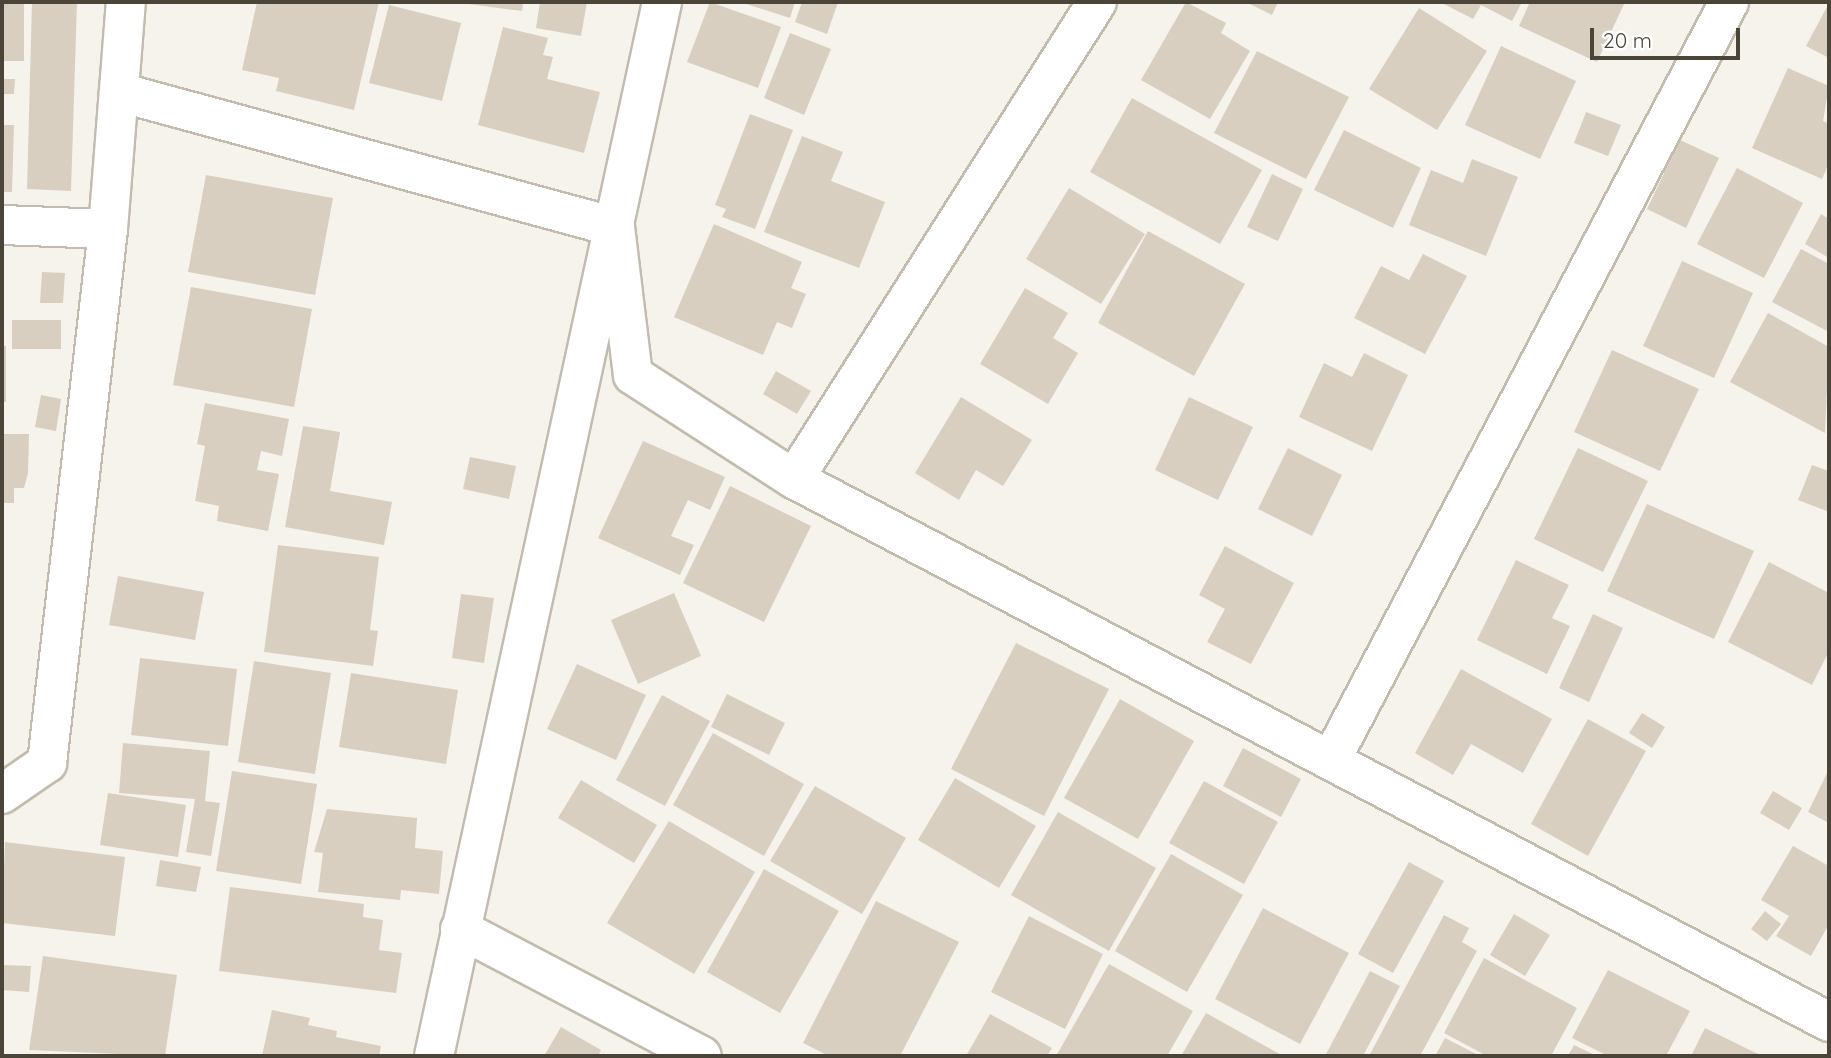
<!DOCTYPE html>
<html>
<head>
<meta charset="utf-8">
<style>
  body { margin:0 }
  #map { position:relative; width:1831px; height:1058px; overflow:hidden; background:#f6f3ec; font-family:Quicksand,sans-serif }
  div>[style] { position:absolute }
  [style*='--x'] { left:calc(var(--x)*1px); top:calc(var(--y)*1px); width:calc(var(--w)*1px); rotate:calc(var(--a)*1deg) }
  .building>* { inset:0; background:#d8cfc1 }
  .roads { filter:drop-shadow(2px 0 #c2bbae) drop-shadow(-2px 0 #c2bbae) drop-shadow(0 2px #c2bbae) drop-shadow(0 -2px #c2bbae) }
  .minor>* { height:38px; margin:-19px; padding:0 19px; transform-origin:19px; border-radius:19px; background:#fff }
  span { translate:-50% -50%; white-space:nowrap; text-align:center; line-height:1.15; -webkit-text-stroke:5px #fff; paint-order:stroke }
  .frame { position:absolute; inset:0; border:4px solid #4b4439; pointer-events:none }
  .scale { position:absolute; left:1590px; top:28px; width:150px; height:32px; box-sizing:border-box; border:4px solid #4b4439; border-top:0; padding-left:9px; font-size:21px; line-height:24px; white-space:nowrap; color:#4b4439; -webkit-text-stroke:5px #fff; paint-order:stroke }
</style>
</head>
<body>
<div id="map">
  <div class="building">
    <div style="clip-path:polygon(2px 2px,24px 2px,24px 61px,2px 61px)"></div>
    <div style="clip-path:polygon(32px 2px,77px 2px,71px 191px,27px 189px)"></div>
    <div style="clip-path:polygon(257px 2px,379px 2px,354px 110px,276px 91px,279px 78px,242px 70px)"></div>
    <div style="clip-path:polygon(453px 2px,523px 2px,522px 11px)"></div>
    <div style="clip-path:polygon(540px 2px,587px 2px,581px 36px,536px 28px)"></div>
    <div style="clip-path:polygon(710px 2px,781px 27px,758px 88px,687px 62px)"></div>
    <div style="clip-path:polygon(740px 2px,795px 2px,790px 18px)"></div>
    <div style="clip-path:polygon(802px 2px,838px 2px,827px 34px,795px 22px)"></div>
    <div style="clip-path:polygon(1186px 2px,1226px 23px,1221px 33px,1250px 51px,1210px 119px,1141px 80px)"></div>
    <div style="clip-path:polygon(1246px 2px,1278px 2px,1272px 15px)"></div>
    <div style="clip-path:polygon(1440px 2px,1522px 2px,1512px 21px,1481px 5px,1473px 19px)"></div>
    <div style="clip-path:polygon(1530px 2px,1625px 2px,1597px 62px,1519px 26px)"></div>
    <div style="clip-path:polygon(1829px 3px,1829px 58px,1806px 46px)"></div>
    <div style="clip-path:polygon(389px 5px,461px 23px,442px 101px,369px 83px)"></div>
    <div style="clip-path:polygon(1419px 8px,1487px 51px,1437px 130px,1369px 89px)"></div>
    <div style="clip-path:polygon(503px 27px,548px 38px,543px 55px,553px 57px,547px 79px,600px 92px,584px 153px,478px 125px)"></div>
    <div style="clip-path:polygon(790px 33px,831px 49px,804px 115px,764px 98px)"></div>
    <div style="clip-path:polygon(1501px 46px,1576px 81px,1540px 159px,1465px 125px)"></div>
    <div style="clip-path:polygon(1257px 51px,1349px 97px,1306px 179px,1214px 133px)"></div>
    <div style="clip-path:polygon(1788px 68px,1829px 86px,1823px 121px,1829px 124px,1829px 163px,1822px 179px,1752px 148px)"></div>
    <div style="clip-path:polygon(2px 79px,15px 79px,14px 94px,2px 94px)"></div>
    <div style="clip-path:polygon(1132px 98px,1262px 170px,1220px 244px,1090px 172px)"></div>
    <div style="clip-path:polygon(1586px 112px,1621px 125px,1608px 156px,1574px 143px)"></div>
    <div style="clip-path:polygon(750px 114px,793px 130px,755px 229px,722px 217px,726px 209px,715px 205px)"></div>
    <div style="clip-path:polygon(2px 125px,14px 125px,12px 192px,2px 192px)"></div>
    <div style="clip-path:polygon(1344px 130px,1421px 168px,1393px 228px,1314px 190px)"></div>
    <div style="clip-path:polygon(802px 136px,843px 152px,831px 181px,885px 202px,859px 268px,764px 232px)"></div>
    <div style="clip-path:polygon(1680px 140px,1719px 158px,1686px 228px,1647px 209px)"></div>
    <div style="clip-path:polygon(1472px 159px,1518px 177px,1486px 256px,1409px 225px,1431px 170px,1463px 183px)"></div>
    <div style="clip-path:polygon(1737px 168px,1803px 203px,1764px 278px,1697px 244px)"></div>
    <div style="clip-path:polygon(1272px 174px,1303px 189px,1278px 241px,1247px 227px)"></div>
    <div style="clip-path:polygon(206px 175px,333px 198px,315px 295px,188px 272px)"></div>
    <div style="clip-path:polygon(1069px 188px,1145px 234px,1101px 304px,1026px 259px)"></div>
    <div style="clip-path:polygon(1821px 214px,1829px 219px,1829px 258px,1805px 244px)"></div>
    <div style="clip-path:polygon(714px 224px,802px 262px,791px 288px,806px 294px,792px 328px,777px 322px,763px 355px,674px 317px)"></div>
    <div style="clip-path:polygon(1148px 231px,1245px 284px,1194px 376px,1098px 323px)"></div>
    <div style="clip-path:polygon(1801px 249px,1829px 264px,1829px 332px,1772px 302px)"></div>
    <div style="clip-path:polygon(1423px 254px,1467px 276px,1425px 354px,1354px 318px,1381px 266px,1409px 280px)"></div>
    <div style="clip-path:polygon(1682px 261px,1753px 293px,1714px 378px,1643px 346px)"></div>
    <div style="clip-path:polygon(42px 272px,65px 273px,63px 303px,40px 303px)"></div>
    <div style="clip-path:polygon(191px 287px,312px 309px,294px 407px,173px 385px)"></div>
    <div style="clip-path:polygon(1025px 288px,1068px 313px,1053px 338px,1078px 353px,1048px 404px,980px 364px)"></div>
    <div style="clip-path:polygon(1768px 313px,1829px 347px,1825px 433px,1730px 382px)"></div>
    <div style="clip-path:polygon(12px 320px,61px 320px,61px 349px,12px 349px)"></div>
    <div style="clip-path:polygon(2px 346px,6px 346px,6px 402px,2px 402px)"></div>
    <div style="clip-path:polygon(1612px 350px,1699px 389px,1660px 471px,1574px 432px)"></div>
    <div style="clip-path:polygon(1364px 353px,1408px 375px,1372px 451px,1299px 417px,1324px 363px,1352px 377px)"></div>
    <div style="clip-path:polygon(776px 371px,811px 391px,797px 414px,763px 394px)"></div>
    <div style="clip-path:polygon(41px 395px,61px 399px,56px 431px,35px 427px)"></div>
    <div style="clip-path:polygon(961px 397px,1032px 440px,1003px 486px,976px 470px,959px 500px,915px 473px)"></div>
    <div style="clip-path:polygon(1189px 397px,1253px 427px,1218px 500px,1155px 470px)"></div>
    <div style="clip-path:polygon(205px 403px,289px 419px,282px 456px,261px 451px,257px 470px,279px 474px,268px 531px,217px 521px,219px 506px,195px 501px,205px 446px,197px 444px)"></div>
    <div style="clip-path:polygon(303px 426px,340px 432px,330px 491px,392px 502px,384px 545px,285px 527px)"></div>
    <div style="clip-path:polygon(2px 434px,29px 434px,28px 473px,24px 488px,14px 488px,14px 503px,2px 503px)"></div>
    <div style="clip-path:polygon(643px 441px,725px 477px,710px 510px,688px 500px,671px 536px,694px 545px,680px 575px,598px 538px)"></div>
    <div style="clip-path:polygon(1288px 448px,1342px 475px,1312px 536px,1258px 509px)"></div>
    <div style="clip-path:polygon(1578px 448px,1648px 481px,1603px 572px,1534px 539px)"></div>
    <div style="clip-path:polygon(470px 457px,516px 466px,509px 499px,463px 489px)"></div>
    <div style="clip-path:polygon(1812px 465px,1829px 471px,1829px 512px,1798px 500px)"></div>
    <div style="clip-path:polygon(730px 486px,811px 526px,764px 622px,683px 583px)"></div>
    <div style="clip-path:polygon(1647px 504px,1754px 551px,1714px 639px,1607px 591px)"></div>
    <div style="clip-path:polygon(278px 545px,379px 557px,370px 630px,378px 631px,373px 666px,264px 652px)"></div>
    <div style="clip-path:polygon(1225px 546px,1294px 583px,1251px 664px,1207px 642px,1225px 609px,1199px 595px)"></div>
    <div style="clip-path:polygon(1516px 560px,1569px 585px,1552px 618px,1570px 626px,1547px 674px,1477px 640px)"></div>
    <div style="clip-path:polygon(1769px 562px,1829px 593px,1829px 651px,1812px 685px,1728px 642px)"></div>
    <div style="clip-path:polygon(118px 576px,204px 592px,195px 640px,109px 625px)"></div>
    <div style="clip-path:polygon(674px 593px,701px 656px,638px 684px,611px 620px)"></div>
    <div style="clip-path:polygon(461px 594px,494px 598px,484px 663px,452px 658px)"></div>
    <div style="clip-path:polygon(1593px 614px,1623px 628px,1589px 702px,1559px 688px)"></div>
    <div style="clip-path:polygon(1016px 643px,1109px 689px,1044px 816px,951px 769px)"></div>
    <div style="clip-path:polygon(140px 658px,237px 669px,228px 746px,131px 735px)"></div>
    <div style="clip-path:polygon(254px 661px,331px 673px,315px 774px,238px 762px)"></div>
    <div style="clip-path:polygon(577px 664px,646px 695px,616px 760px,547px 729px)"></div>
    <div style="clip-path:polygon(1461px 669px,1552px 719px,1523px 773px,1471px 744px,1453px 775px,1415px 753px)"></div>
    <div style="clip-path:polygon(351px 673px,458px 690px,446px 764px,339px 747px)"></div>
    <div style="clip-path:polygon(727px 694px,785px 723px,769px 755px,711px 727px)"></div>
    <div style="clip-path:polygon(662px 695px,710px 721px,665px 806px,616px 780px)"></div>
    <div style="clip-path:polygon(1120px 699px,1194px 741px,1138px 839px,1064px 798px)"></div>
    <div style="clip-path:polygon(1642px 713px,1665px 727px,1652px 748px,1629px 733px)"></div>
    <div style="clip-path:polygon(1588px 719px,1646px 751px,1588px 856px,1531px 824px)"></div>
    <div style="clip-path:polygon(713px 733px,804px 784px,764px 856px,673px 805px)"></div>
    <div style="clip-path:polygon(123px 743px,210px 751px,205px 801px,220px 803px,211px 856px,186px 852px,195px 799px,119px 793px)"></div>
    <div style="clip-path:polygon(1243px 748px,1301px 779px,1281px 817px,1223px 786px)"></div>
    <div style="clip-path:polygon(1829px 769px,1829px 823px,1808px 812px)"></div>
    <div style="clip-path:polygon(232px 771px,317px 784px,301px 884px,216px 871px)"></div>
    <div style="clip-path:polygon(955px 778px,1036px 826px,999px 888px,918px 840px)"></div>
    <div style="clip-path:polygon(581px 780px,657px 825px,634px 863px,558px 818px)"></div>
    <div style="clip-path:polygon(1204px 781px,1278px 822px,1244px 884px,1169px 843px)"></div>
    <div style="clip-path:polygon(815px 786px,906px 838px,862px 914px,770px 861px)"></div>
    <div style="clip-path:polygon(1773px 791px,1802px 808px,1789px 830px,1760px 813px)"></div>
    <div style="clip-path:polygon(108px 793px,186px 805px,178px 857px,100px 845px)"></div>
    <div style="clip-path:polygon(327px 809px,417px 818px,415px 848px,443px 851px,439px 894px,401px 890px,400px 900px,318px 892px,323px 853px,314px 852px)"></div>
    <div style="clip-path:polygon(1058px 812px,1156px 868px,1109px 951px,1011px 895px)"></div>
    <div style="clip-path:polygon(669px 821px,755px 872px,694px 974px,607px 923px)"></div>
    <div style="clip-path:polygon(5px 842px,125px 857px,115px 936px,2px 923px)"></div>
    <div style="clip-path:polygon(1793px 846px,1829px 866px,1829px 924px,1811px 956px,1776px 936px,1789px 916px,1761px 900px)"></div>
    <div style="clip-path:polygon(1171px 854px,1243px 895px,1187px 992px,1115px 951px)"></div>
    <div style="clip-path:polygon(160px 860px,201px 867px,196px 892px,156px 886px)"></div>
    <div style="clip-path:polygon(1409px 862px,1444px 881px,1393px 973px,1358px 954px)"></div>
    <div style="clip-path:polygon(764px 869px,839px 911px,780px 1013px,707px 972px)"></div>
    <div style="clip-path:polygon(230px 887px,364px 904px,363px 917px,383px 920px,379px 950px,402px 953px,396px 993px,219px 971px)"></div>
    <div style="clip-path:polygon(876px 901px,959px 942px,900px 1056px,829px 1056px,803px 1043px)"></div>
    <div style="clip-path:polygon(1263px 908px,1349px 953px,1300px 1044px,1215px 999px)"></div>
    <div style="clip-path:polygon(1765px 911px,1781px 924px,1767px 941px,1751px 929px)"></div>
    <div style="clip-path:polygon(1514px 914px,1550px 935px,1525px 976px,1490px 955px)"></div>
    <div style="clip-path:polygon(1444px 915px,1469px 928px,1462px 942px,1477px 951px,1420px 1056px,1369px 1056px)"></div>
    <div style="clip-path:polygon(1029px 916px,1103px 954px,1065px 1029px,991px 992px)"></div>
    <div style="clip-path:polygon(43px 956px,177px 975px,165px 1056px,29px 1050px)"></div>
    <div style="clip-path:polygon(1484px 958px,1577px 1008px,1551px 1056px,1487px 1056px,1444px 1033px)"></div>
    <div style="clip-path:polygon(1109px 964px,1193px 1011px,1167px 1056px,1056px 1056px)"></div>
    <div style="clip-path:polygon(2px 965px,31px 966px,29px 992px,2px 990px)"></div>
    <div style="clip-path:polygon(1608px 970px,1690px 1011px,1666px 1056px,1608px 1056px,1572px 1038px)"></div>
    <div style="clip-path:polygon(1370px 971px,1400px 986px,1363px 1056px,1325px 1056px)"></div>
    <div style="clip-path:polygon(272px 1010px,310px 1018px,308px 1025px,337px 1031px,336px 1037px,381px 1046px,379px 1056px,262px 1056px)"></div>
    <div style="clip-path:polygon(1206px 1013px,1283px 1056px,1181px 1056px)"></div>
    <div style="clip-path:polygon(990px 1014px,1052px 1048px,1047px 1056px,966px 1056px)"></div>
    <div style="clip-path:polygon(561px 1027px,601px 1050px,598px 1056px,544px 1056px)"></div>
    <div style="clip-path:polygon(1705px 1028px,1762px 1056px,1691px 1056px)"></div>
    <div style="clip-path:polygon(1445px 1038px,1480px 1056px,1435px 1056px)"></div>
    <div style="clip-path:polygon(1574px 1045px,1597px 1056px,1568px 1056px)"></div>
  </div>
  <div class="roads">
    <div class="minor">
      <div style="--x:119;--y:92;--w:514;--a:15.23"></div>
      <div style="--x:615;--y:227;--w:149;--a:83.1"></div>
      <div style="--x:633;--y:375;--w:192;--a:32.9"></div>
      <div style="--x:794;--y:479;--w:1169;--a:27.68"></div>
      <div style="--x:2;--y:225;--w:106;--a:2.2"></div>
      <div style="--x:794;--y:479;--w:565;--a:-57.58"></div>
      <div style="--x:1332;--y:758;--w:854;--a:-62.29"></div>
      <div style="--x:2;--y:794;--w:55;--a:-34.6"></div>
      <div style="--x:47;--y:763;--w:537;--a:-83.48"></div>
      <div style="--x:108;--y:229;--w:228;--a:-85.5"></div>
      <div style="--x:460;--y:929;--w:273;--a:27.7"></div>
      <div style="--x:434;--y:1056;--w:1078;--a:-77.79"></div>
    </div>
  </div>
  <div class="frame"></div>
  <div class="scale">20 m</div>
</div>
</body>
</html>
